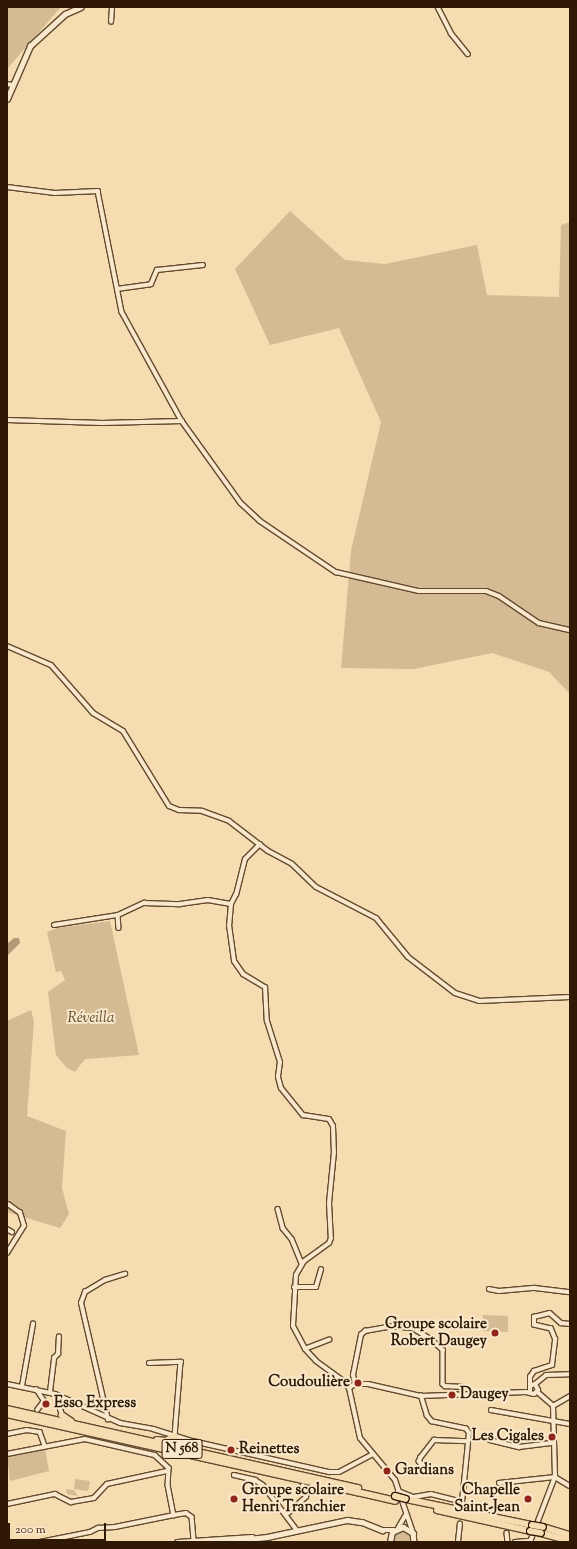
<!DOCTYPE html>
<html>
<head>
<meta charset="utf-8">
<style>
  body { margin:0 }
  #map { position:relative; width:577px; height:1549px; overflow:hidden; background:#f6dcb1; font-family:"Sorts Mill Goudy",serif }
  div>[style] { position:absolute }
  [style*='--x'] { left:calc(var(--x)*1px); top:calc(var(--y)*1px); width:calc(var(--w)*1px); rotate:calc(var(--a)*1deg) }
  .green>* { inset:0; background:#d4bb94 }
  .water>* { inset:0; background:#b39a76 }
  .roads { filter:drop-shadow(1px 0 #624a2f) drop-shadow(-1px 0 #624a2f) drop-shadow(0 1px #624a2f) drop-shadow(0 -1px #624a2f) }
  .minor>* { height:3.5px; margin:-1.75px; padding:0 1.75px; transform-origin:1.75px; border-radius:1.75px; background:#f9e8cc }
  .tertiary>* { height:4px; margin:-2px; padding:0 2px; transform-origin:2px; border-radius:2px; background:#f9e8cc }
  .secondary>* { height:4.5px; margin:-2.25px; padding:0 2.25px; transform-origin:2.25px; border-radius:2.25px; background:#f9e8cc }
  .trunk>* { height:5.5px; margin:-2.75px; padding:0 2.75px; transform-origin:2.75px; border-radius:2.75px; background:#f6dcb1 }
  .motorway>* { height:6px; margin:-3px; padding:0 3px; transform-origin:3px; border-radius:3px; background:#f6dcb1 }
  .bridges { filter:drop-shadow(1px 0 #301904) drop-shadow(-1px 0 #301904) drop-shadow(0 1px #301904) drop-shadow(0 -1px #301904) }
  .motorway-bridge>* { height:6px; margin:-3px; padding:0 3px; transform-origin:3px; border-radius:3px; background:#f6dcb1 }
  .dots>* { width:11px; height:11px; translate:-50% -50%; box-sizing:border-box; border:2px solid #f9e8cc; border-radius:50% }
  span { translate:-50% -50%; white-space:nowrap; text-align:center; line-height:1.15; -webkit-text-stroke:4px #f9e8cc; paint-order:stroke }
  .shield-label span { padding:1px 3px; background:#f9e8cc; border:1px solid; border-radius:3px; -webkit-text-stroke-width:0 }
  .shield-label { font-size:14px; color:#301904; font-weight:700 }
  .park-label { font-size:15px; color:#614a2f; font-style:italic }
  .poi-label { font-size:15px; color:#301904; font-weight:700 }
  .right { translate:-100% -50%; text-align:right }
  .left { translate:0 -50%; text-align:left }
  .frame { position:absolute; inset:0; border:8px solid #301904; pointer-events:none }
  .scale { position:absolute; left:8px; top:1523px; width:98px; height:18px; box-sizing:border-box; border:2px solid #301904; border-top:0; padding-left:5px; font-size:12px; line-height:14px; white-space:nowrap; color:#301904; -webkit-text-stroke:3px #f9e8cc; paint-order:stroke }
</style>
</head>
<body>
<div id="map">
  <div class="green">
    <div style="clip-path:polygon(7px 7px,61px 7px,7px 69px)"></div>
    <div style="clip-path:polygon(290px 211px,345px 260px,385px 264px,477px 245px,487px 295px,559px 297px,561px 225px,570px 222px,570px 694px,549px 672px,492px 653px,414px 669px,341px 668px,351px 551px,381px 422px,339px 328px,270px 345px,235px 269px)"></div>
    <div style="clip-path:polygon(110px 921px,139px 1055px,85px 1059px,75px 1072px,67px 1068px,56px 1055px,48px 992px,65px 980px,61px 971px,56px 972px,47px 932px,57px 928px)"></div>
    <div style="clip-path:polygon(31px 1010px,34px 1021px,27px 1116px,66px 1131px,62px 1188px,69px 1214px,60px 1228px,7px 1212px,7px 1021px)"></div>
    <div style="clip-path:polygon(483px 1315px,508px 1316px,508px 1332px,483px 1331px)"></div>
    <div style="clip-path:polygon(45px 1448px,49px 1471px,10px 1481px,7px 1455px)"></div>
    <div style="clip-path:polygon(75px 1479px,90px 1481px,88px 1491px,74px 1489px)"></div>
    <div style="clip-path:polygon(66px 1489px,74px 1490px,78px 1496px,67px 1494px)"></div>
    <div style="clip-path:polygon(400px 1531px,409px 1534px,411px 1542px,393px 1542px,394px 1535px)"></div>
  </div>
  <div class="water">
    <div style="clip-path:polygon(14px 938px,19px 938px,20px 943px,7px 956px,7px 944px)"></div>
  </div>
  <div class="roads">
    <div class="minor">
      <div style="--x:438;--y:7;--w:29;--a:63"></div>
      <div style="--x:451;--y:33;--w:27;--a:51"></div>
      <div style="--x:111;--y:22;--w:15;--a:-86"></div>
      <div style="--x:7;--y:187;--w:48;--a:7.1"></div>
      <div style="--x:55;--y:193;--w:43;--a:-2.7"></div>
      <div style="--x:98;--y:191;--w:123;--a:78.8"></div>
      <div style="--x:122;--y:312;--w:124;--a:61.2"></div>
      <div style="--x:182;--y:421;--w:101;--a:54.3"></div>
      <div style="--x:241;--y:503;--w:26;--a:43"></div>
      <div style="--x:260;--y:521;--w:92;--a:33.9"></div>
      <div style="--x:336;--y:572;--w:85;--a:12.9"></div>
      <div style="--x:419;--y:591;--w:67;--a:0"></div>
      <div style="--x:486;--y:591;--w:14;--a:21"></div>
      <div style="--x:499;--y:596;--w:48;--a:34"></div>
      <div style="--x:539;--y:623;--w:32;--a:13"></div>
      <div style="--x:117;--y:289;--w:34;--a:-8"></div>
      <div style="--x:151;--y:284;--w:15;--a:-67"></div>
      <div style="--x:157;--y:270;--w:46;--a:-6.2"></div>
      <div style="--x:7;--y:420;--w:95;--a:1.8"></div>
      <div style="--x:102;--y:423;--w:80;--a:-1.4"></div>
      <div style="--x:118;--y:915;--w:13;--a:86"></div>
      <div style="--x:54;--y:925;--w:65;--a:-8.9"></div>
      <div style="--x:118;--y:915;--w:29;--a:-25"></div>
      <div style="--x:144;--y:903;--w:36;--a:2"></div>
      <div style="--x:180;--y:904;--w:28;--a:-8"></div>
      <div style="--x:208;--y:900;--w:23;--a:10"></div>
      <div style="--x:278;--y:1209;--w:20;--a:75"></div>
      <div style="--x:283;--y:1228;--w:14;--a:51"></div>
      <div style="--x:292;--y:1239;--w:27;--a:68"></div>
      <div style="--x:7;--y:1229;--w:6;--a:31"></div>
      <div style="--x:7;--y:1253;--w:32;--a:-58"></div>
      <div style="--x:24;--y:1226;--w:14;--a:-107"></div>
      <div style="--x:20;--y:1213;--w:14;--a:-144"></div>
      <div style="--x:294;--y:1287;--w:22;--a:0"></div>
      <div style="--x:316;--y:1287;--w:18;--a:-74"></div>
      <div style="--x:489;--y:1289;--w:10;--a:11"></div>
      <div style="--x:499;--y:1291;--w:36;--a:-5"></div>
      <div style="--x:535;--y:1288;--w:35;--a:7"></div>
      <div style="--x:305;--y:1349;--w:26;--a:-21"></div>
      <div style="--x:149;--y:1363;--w:32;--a:-2"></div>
      <div style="--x:181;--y:1362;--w:74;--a:94.6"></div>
      <div style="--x:355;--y:1384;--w:9;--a:-103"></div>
      <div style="--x:353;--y:1375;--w:41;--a:-78.7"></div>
      <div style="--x:361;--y:1335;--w:6;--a:-45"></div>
      <div style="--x:365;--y:1331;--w:28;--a:-10"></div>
      <div style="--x:393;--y:1326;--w:20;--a:6"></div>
      <div style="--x:413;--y:1328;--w:22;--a:32"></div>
      <div style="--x:432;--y:1340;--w:15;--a:42"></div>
      <div style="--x:443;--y:1350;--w:34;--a:90"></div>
      <div style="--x:443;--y:1384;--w:3;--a:45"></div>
      <div style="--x:445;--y:1386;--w:18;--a:3"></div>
      <div style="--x:22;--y:1386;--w:63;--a:-79.9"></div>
      <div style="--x:530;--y:1386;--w:9;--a:-90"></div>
      <div style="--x:530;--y:1377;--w:7;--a:-56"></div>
      <div style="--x:534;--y:1371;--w:19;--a:-18"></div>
      <div style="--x:552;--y:1365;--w:26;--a:-83"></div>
      <div style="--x:555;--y:1339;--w:11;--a:-112"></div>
      <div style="--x:551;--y:1329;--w:17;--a:-167"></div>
      <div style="--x:534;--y:1325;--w:8;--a:-90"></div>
      <div style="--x:534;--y:1317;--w:16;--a:-14"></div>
      <div style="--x:550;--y:1313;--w:15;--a:42"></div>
      <div style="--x:561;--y:1323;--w:9;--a:6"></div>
      <div style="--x:50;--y:1392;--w:34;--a:-83"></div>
      <div style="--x:54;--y:1358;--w:6;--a:-45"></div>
      <div style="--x:58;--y:1354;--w:17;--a:-87"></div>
      <div style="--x:553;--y:1406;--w:20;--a:-30"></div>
      <div style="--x:491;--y:1410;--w:80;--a:10"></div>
      <div style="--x:108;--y:1420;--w:120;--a:-103"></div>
      <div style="--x:81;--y:1303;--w:12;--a:-70"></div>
      <div style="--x:85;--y:1292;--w:23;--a:-31"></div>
      <div style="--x:105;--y:1280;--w:21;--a:-17"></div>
      <div style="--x:7;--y:1434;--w:20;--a:-11"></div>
      <div style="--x:27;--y:1430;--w:13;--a:9"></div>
      <div style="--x:40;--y:1432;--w:15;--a:70"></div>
      <div style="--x:490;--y:1440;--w:30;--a:14"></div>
      <div style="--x:519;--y:1447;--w:34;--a:-7"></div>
      <div style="--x:7;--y:1454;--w:79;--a:-10.9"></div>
      <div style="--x:85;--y:1439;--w:72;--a:12.9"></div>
      <div style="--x:155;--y:1455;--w:19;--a:43"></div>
      <div style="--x:169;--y:1468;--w:17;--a:93"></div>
      <div style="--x:168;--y:1485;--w:31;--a:79"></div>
      <div style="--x:174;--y:1515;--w:12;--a:-9"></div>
      <div style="--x:186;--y:1513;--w:7;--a:34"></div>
      <div style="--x:192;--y:1517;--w:25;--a:85"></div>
      <div style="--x:426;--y:1470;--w:11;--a:-131"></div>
      <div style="--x:419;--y:1462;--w:4;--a:-76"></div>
      <div style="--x:420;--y:1458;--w:23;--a:-52"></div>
      <div style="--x:434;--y:1440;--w:34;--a:2"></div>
      <div style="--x:234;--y:1475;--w:22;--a:13"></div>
      <div style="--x:255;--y:1480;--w:9;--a:32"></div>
      <div style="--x:263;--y:1485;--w:56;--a:52.9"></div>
      <div style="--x:499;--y:1483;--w:56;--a:-6.1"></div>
      <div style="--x:555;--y:1477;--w:17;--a:31"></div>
      <div style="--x:398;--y:1491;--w:17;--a:21"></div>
      <div style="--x:414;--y:1497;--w:17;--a:-10"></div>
      <div style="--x:431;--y:1494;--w:32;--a:14"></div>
      <div style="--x:462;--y:1502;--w:69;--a:-84.2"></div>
      <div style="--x:469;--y:1433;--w:5;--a:-127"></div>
      <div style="--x:466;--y:1429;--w:35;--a:-168"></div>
      <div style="--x:432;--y:1422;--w:8;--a:-130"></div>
      <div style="--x:427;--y:1416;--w:21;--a:-107"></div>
      <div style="--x:7;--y:1504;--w:49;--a:-11.8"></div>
      <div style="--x:55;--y:1494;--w:18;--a:27"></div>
      <div style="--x:71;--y:1502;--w:23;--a:-10"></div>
      <div style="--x:94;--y:1498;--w:19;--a:-47"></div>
      <div style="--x:107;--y:1484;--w:61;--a:-12.2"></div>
      <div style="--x:287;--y:1514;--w:25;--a:-42"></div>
      <div style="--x:306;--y:1497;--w:4;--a:-76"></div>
      <div style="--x:307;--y:1493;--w:8;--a:-120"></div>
      <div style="--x:507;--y:1533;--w:9;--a:84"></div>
      <div style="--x:40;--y:1542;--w:51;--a:-11.3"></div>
      <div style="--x:90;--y:1532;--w:9;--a:-27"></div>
      <div style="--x:98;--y:1528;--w:17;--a:-3"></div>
      <div style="--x:115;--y:1527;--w:60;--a:-11.5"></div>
      <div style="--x:458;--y:1542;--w:18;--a:-84"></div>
      <div style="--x:515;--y:1542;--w:16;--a:-4"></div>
      <div style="--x:530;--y:1542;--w:70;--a:-69"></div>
      <div style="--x:555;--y:1477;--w:71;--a:-91.6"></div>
      <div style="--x:553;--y:1406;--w:21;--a:-139"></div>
    </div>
    <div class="tertiary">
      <div style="--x:7;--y:84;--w:5;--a:11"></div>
      <div style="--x:7;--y:646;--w:48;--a:23.4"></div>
      <div style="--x:51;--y:665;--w:64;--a:48.8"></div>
      <div style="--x:93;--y:713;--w:35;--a:31"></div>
      <div style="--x:123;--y:731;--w:88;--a:58.5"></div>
      <div style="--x:169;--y:806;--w:11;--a:22"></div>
      <div style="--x:179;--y:810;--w:23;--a:2"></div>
      <div style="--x:202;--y:811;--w:29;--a:20"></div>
      <div style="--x:229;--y:821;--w:49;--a:37.6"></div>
      <div style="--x:268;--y:851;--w:27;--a:28"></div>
      <div style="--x:292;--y:864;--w:33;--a:44"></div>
      <div style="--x:316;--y:887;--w:68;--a:27.3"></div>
      <div style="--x:376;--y:918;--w:50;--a:50.6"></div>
      <div style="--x:408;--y:957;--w:59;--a:37.5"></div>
      <div style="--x:455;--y:993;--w:25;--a:18"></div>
      <div style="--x:479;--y:1001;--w:91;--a:-2.5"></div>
      <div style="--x:260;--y:844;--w:21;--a:135"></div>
      <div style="--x:245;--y:859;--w:36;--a:104"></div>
      <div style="--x:236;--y:894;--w:11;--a:117"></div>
      <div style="--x:231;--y:904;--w:21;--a:95"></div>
      <div style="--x:229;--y:925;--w:36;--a:82"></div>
      <div style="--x:234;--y:961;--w:16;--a:55"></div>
      <div style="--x:243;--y:974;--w:26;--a:31"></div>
      <div style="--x:265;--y:987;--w:34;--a:87"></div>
      <div style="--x:267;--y:1021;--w:43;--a:72.4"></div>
      <div style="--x:280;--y:1062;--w:15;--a:98"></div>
      <div style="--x:278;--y:1077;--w:11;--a:75"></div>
      <div style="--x:281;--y:1088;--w:35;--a:51"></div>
      <div style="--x:303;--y:1115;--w:26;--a:9"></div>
      <div style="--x:329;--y:1119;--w:8;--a:60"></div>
      <div style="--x:333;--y:1126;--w:26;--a:88"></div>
      <div style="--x:334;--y:1152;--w:51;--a:95.6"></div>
      <div style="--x:329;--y:1203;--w:35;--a:87"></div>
      <div style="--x:331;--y:1238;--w:5;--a:112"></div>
      <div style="--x:329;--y:1243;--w:31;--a:144"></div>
      <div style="--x:304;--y:1261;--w:16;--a:120"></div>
      <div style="--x:296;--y:1275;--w:51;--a:93.4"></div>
      <div style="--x:293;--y:1326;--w:26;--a:62"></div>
      <div style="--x:305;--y:1349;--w:16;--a:47"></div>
      <div style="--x:316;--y:1361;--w:32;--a:36"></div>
      <div style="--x:342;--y:1380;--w:11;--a:49"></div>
      <div style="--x:349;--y:1388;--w:51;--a:77.6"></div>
      <div style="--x:360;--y:1438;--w:55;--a:50.2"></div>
      <div style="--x:395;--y:1480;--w:56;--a:71.2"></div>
      <div style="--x:7;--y:1384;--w:49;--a:11.8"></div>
      <div style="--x:55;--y:1394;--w:71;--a:24"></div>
      <div style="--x:120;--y:1423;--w:34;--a:10"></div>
      <div style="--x:153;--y:1429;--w:37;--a:17"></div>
      <div style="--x:188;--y:1440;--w:145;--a:12.8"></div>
      <div style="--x:329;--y:1472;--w:10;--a:0"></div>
      <div style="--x:339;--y:1472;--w:38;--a:-28"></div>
      <div style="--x:535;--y:1384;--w:14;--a:-39"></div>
      <div style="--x:546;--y:1375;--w:24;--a:-2"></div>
      <div style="--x:349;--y:1388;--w:7;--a:-34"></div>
      <div style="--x:355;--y:1384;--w:13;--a:0"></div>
      <div style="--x:368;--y:1384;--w:54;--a:12.8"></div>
      <div style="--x:421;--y:1396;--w:105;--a:-2.2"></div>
      <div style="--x:526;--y:1392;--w:8;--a:14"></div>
      <div style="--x:534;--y:1394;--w:6;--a:-45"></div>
      <div style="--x:538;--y:1390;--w:7;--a:-117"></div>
      <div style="--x:36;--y:1389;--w:14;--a:56"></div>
      <div style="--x:44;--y:1401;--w:11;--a:128"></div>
      <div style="--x:530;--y:1392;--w:6;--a:-90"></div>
      <div style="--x:530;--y:1386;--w:5;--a:-22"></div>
      <div style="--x:62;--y:1415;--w:6;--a:-108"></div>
      <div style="--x:60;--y:1409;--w:11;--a:-63"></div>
      <div style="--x:398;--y:1528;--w:14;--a:-60"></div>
    </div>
    <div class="secondary">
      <div style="--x:7;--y:99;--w:58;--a:-66.5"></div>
      <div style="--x:30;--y:46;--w:47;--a:-42.4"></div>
      <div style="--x:65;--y:14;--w:17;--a:-24"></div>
      <div style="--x:177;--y:1542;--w:75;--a:-3.8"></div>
      <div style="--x:221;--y:1542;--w:46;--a:-6.2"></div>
      <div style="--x:267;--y:1537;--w:82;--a:-12"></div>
      <div style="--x:347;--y:1520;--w:15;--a:8"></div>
      <div style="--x:362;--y:1522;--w:22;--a:22"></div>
      <div style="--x:382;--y:1530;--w:12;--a:0"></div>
      <div style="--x:390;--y:1542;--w:10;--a:-79"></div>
      <div style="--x:392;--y:1532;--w:12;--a:-24"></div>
      <div style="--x:403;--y:1527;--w:12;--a:31"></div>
      <div style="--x:413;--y:1533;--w:9;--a:84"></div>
    </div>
    <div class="trunk">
      <div style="--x:7;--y:1409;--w:360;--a:12.7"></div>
      <div style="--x:7;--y:1414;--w:359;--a:12.6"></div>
      <div style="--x:62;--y:1415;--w:11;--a:34"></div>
      <div style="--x:157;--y:1440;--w:9;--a:6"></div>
      <div style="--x:166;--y:1441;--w:10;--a:-29"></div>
      <div style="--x:175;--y:1436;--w:8;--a:76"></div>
      <div style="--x:177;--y:1444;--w:6;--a:18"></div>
    </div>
    <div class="motorway">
      <div style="--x:357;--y:1492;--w:39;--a:13"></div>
      <div style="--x:406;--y:1499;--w:129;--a:11.7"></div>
      <div style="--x:437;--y:1510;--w:95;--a:12.7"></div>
      <div style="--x:543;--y:1527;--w:28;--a:17"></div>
      <div style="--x:541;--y:1533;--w:30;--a:15"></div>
    </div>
  </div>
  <div class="bridges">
    <div class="motorway-bridge">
      <div style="--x:395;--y:1496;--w:11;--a:15"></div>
      <div style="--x:532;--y:1525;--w:11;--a:10"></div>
      <div style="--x:530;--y:1531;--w:11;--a:10"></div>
    </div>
  </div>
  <div class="dots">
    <div style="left:495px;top:1333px;background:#8f2418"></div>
    <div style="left:358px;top:1383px;background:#8f2418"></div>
    <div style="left:452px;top:1395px;background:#8f2418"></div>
    <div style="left:46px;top:1404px;background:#8f2418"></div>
    <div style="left:552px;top:1437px;background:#8f2418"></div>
    <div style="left:231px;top:1450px;background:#8f2418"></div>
    <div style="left:387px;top:1471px;background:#8f2418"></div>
    <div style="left:234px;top:1499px;background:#8f2418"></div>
    <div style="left:528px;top:1499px;background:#8f2418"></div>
  </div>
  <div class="shield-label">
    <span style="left:182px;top:1449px">N 568</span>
  </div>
  <div class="park-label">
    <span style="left:91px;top:1019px">Réveilla</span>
  </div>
  <div class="poi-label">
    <span class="right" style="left:487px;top:1333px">Groupe scolaire<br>Robert Daugey</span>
    <span class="right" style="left:350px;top:1383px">Coudoulière</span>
    <span class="left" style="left:460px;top:1395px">Daugey</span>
    <span class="left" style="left:54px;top:1404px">Esso Express</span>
    <span class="right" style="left:544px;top:1437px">Les Cigales</span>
    <span class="left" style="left:239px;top:1450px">Reinettes</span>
    <span class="left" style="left:395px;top:1471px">Gardians</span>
    <span class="left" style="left:242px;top:1499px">Groupe scolaire<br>Henri Tranchier</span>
    <span class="right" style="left:520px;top:1499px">Chapelle<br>Saint-Jean</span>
  </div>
  <div class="frame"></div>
  <div class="scale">200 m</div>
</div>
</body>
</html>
